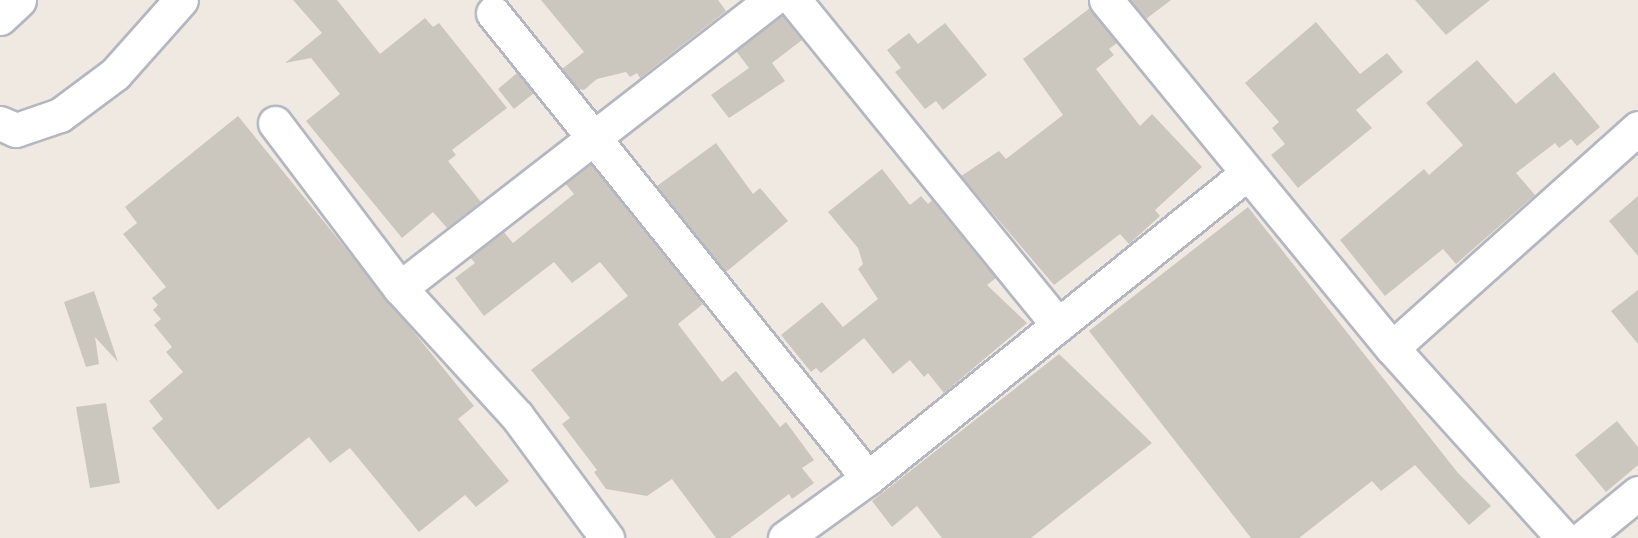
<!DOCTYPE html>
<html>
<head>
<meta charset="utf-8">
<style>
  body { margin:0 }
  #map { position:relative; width:1638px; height:538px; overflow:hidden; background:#efe9e1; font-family:"Titillium Web",sans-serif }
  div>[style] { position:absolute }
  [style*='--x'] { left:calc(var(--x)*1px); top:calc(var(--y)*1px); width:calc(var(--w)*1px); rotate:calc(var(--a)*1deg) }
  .building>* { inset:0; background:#cbc7bf }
  .roads { filter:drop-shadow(2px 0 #b4b7c1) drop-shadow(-2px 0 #b4b7c1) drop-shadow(0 2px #b4b7c1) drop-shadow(0 -2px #b4b7c1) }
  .minor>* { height:33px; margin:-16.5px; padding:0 16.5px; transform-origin:16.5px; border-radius:16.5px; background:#fff }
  span { translate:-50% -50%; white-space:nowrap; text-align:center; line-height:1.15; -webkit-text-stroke:4.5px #fff; paint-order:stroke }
</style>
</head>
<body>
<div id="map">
  <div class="building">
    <div style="clip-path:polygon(293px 0,337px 0,380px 54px,425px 18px,433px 27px,439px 23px,507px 108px,452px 150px,456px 155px,448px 161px,481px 202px,447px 228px,433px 212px,402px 238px,306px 121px,340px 94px,311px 58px,285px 63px,322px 33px)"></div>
    <div style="clip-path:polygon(541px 0,718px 0,726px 11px,640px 78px,637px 73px,630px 77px,626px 72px,597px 79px,584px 90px,578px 89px,562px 69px,584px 52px)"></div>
    <div style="clip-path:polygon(1130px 0,1171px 0,1146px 19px)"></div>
    <div style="clip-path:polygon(1415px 0,1490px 0,1446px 35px)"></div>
    <div style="clip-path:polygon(1090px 8px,1117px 43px,1109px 49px,1114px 55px,1096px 69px,1140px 126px,1152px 114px,1202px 167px,1155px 210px,1160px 216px,1129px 244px,1120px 234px,1054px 285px,961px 176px,999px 151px,1006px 159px,1063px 115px,1023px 59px)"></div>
    <div style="clip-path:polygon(782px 15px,802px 40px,772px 63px,785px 81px,729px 118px,711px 95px,749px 68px,736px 51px)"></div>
    <div style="clip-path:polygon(1316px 22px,1360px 74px,1387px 53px,1403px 72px,1356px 110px,1372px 128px,1298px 188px,1271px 155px,1285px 144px,1272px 128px,1279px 122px,1245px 83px)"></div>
    <div style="clip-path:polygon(945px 23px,987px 75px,943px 110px,936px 101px,925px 109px,895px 72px,901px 68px,887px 50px,909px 33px,918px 44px)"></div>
    <div style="clip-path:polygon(1477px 60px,1516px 104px,1554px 72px,1600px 127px,1577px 146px,1571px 139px,1559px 148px,1555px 143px,1516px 173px,1535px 195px,1456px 264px,1443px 249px,1385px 296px,1340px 240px,1424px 169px,1429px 175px,1463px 145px,1426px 103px)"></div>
    <div style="clip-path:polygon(517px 73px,534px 93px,514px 109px,498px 89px)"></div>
    <div style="clip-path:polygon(238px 116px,474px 406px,458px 419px,509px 481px,476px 507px,465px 495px,419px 532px,350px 448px,330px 463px,309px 437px,218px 510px,152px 428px,163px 419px,149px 401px,183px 372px,166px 352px,172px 347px,154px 325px,161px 319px,153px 310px,158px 305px,152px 298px,166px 287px,123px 234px,137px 223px,125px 207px)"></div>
    <div style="clip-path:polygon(716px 143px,753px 194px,760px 188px,788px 221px,726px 272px,657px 186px)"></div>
    <div style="clip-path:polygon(591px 164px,703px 304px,678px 324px,722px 382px,736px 371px,780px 427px,786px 422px,814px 460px,802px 468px,814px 483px,792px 499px,789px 494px,730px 538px,716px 538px,672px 479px,647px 496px,606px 489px,594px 472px,597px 470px,562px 424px,570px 418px,531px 370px,628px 296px,600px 262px,572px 283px,554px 262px,484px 316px,455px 278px,475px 263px,470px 257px,503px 231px,513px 243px,574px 194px,565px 183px)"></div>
    <div style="clip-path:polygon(882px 169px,910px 205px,921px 196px,928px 204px,932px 200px,996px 278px,987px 285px,1027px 323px,944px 393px,928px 373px,924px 377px,910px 360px,893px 374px,864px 338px,821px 373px,816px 368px,811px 372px,781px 335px,822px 302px,843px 327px,878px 299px,858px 269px,863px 264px,858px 248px,828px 212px)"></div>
    <div style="clip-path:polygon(1638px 196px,1638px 256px,1609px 221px)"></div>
    <div style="clip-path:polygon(1248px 207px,1458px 473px,1491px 506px,1469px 525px,1415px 465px,1381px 491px,1372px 481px,1299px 538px,1251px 538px,1089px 331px)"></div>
    <div style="clip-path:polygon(1638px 290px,1638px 344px,1611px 311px)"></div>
    <div style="clip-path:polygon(94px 291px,118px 362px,95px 337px,99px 364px,86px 367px,64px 302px)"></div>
    <div style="clip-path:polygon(1059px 354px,1152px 443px,1031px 538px,942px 538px,917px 506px,892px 527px,872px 501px)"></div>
    <div style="clip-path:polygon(106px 403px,120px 483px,90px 488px,76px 407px)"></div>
    <div style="clip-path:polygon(1617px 421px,1638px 447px,1638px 465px,1606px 492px,1575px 455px)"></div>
  </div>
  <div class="roads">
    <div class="minor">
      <div style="--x:794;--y:0;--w:419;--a:50.9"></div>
      <div style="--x:1106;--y:0;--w:450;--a:50.6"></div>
      <div style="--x:1392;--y:348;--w:256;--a:48"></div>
      <div style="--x:493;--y:13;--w:597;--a:51.12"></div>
      <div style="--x:0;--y:18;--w:26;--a:-43"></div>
      <div style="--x:0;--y:123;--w:17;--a:24"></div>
      <div style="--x:16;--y:130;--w:46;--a:-18.8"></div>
      <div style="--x:60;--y:115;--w:69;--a:-36.7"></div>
      <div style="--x:115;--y:74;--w:99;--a:-48.3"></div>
      <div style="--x:275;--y:123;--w:207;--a:52.9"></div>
      <div style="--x:400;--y:288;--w:173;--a:47.6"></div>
      <div style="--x:517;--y:416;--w:152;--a:53.6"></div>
      <div style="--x:400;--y:288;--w:470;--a:-37.8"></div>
      <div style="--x:1392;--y:348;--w:330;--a:-41.8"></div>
      <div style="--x:785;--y:538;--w:102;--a:-35.9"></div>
      <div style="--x:868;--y:478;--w:485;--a:-38.8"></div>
      <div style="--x:1583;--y:538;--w:71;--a:-39.3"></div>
    </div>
  </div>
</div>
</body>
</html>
